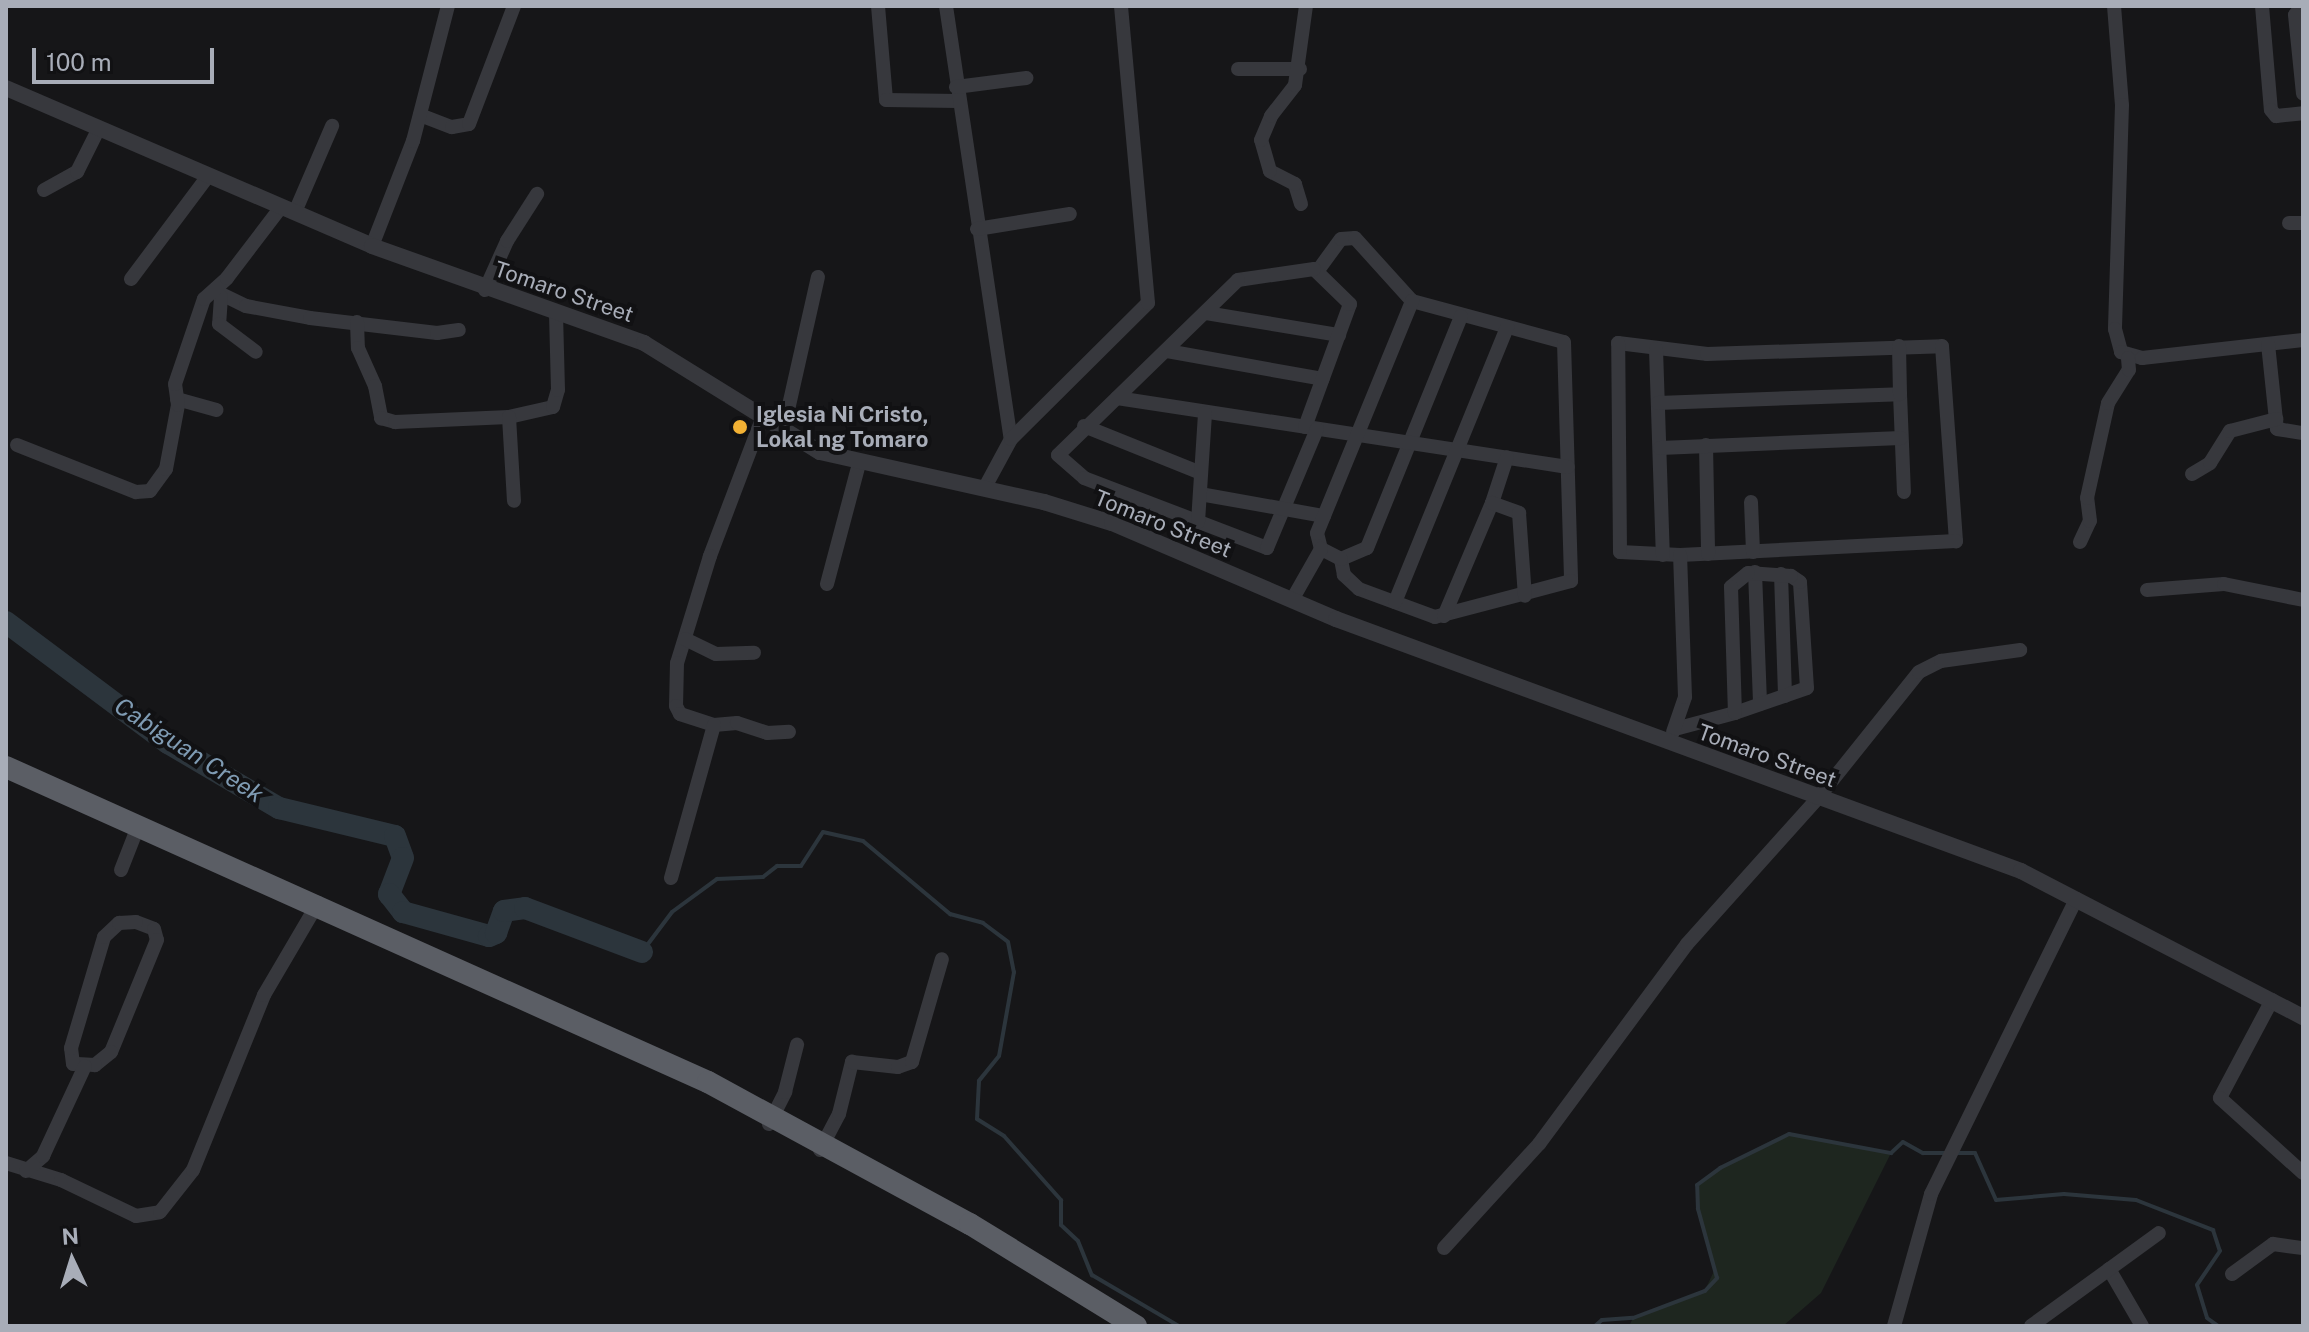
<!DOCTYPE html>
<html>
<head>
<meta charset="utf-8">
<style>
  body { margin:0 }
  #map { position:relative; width:2309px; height:1332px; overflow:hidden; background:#161618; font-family:"Public Sans",sans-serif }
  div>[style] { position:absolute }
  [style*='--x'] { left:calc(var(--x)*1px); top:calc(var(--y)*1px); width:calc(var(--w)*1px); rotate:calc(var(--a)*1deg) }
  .green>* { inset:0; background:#1e261f }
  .stream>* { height:4px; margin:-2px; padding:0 2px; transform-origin:2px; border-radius:2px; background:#2c353c }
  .river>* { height:22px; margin:-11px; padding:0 11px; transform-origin:11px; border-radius:11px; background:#2c353c }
  .minor>* { height:14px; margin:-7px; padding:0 7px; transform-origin:7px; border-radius:7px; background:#37383d }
  .tertiary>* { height:16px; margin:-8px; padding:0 8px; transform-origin:8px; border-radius:8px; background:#37383d }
  .trunk>* { height:22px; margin:-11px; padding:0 11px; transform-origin:11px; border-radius:11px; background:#5b5e65 }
  .dots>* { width:22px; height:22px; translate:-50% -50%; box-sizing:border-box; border:4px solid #111113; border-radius:50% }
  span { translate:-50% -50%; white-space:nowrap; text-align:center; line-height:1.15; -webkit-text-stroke:8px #111113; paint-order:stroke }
  .street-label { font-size:22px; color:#a8adb8 }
  .poi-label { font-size:22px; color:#a8adb8; font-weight:700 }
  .left { translate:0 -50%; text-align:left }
  .water-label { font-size:24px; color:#7f9bb3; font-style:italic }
  .frame { position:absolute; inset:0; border:8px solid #a8adb8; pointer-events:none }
  .north { position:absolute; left:32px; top:1220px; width:80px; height:80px; -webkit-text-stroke:6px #111113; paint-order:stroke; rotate:356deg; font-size:22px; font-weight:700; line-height:32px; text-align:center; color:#a8adb8 }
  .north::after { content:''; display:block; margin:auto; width:28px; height:36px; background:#a8adb8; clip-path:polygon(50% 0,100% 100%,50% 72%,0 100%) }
  .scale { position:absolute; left:32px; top:48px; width:182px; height:36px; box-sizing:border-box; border:4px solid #a8adb8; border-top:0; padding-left:10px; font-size:24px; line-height:28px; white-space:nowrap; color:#a8adb8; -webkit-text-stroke:6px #111113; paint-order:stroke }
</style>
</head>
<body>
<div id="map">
  <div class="green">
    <div style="clip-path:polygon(1789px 1134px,1891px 1153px,1821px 1293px,1783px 1326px,1629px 1326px,1633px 1318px,1705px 1290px,1715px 1269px,1698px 1209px,1697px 1185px,1720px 1168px)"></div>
  </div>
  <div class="stream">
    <div style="--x:642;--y:952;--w:50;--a:-53.1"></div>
    <div style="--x:672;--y:912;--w:56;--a:-36.3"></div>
    <div style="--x:717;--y:879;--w:46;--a:-2.5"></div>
    <div style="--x:763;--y:877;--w:18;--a:-38"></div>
    <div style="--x:777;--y:866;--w:24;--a:0"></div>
    <div style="--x:801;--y:866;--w:40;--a:-57.1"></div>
    <div style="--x:823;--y:832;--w:41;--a:12.7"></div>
    <div style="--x:863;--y:841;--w:114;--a:40"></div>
    <div style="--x:950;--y:914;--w:34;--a:15"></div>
    <div style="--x:983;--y:923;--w:31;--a:37"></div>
    <div style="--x:1008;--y:942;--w:31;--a:79"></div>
    <div style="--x:1014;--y:972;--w:85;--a:100.1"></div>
    <div style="--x:999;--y:1056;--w:32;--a:129"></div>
    <div style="--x:979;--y:1081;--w:38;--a:93"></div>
    <div style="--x:977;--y:1119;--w:32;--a:32"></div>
    <div style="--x:1004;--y:1136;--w:86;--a:48.3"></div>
    <div style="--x:1061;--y:1200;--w:25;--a:90"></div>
    <div style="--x:1061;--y:1225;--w:23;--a:43"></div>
    <div style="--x:1078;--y:1241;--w:37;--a:68"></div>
    <div style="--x:1092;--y:1275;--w:101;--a:30.4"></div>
    <div style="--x:1954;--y:1153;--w:21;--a:0"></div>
    <div style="--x:1975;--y:1153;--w:51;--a:65.9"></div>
    <div style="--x:1996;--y:1200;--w:68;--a:-5"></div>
    <div style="--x:2064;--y:1194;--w:72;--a:4.8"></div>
    <div style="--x:2136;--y:1200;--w:83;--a:21.3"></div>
    <div style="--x:2213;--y:1230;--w:22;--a:72"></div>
    <div style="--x:2220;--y:1251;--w:41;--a:124.1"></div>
    <div style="--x:2197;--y:1285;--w:34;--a:73"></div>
    <div style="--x:2207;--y:1318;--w:14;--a:36"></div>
    <div style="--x:1595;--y:1326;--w:9;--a:-41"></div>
    <div style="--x:1602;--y:1320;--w:31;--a:-4"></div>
    <div style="--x:1633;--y:1318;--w:77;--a:-20.6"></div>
    <div style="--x:1705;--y:1291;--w:18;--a:-47"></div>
    <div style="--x:1717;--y:1278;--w:72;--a:-105.4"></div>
    <div style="--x:1698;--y:1209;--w:24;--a:-92"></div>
    <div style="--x:1697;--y:1185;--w:29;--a:-36"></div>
    <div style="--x:1720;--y:1168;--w:77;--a:-26.2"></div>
    <div style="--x:1789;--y:1134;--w:104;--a:10.6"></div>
    <div style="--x:1891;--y:1153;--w:16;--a:-43"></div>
    <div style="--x:1903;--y:1142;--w:23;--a:29"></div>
    <div style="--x:1923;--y:1153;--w:23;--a:0"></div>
  </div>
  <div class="river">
    <div style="--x:6;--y:622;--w:202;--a:36.8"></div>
    <div style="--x:168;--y:743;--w:129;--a:30.4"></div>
    <div style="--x:279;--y:808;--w:119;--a:13.6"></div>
    <div style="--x:395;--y:836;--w:23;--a:70"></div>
    <div style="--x:403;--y:858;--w:39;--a:111"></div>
    <div style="--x:389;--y:894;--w:23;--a:52"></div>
    <div style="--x:403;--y:912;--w:89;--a:15.6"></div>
    <div style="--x:489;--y:936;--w:8;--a:-23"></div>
    <div style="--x:496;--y:933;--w:23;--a:-70"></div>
    <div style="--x:504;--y:911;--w:21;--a:-8"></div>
    <div style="--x:525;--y:908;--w:125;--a:20.6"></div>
  </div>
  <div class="minor">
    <div style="--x:878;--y:6;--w:94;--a:85.1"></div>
    <div style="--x:886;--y:100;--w:72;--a:0.8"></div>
    <div style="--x:946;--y:6;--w:438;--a:81.5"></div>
    <div style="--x:2114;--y:6;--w:99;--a:85.4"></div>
    <div style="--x:2122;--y:105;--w:224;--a:91.8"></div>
    <div style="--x:2115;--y:329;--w:24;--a:75"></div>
    <div style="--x:2121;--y:352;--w:22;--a:16"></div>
    <div style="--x:2142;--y:358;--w:162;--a:-6.4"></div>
    <div style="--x:2262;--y:6;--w:104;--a:85.1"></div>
    <div style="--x:2271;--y:110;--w:8;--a:50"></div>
    <div style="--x:2276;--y:116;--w:27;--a:-6"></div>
    <div style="--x:2302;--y:6;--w:11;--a:128"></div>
    <div style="--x:2295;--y:15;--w:79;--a:84.2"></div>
    <div style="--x:1238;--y:69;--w:62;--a:0"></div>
    <div style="--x:956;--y:87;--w:71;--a:-7.3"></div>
    <div style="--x:420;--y:115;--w:34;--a:21"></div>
    <div style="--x:452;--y:127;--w:17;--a:-10"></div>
    <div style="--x:469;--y:124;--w:126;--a:-69.1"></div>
    <div style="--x:44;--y:190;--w:38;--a:-29"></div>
    <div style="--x:77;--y:172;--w:47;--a:-63.4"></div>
    <div style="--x:1301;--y:204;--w:21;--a:-107"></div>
    <div style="--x:1295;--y:184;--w:28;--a:-153"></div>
    <div style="--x:1270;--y:171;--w:32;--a:-106"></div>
    <div style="--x:1261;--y:140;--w:26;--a:-67"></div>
    <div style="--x:1271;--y:116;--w:39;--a:-52"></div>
    <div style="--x:1295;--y:85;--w:80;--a:-82.1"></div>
    <div style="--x:295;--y:212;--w:94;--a:-66.7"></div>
    <div style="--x:2289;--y:223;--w:14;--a:0"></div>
    <div style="--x:977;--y:229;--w:94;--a:-9.2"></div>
    <div style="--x:372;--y:246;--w:113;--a:-68.7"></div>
    <div style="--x:413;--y:141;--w:139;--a:-75.5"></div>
    <div style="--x:1319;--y:269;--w:37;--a:-54"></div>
    <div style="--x:1341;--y:239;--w:14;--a:-4"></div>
    <div style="--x:1355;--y:238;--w:85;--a:47.9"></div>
    <div style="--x:1412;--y:301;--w:157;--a:15.1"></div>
    <div style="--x:1564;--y:342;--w:239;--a:88.3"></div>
    <div style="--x:1571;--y:581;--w:141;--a:165.2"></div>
    <div style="--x:1435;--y:617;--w:81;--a:-159.8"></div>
    <div style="--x:1359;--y:589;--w:21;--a:-137"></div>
    <div style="--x:1344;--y:575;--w:16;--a:-101"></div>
    <div style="--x:1341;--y:559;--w:28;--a:-23"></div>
    <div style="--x:1367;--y:548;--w:250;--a:-67.9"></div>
    <div style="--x:131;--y:279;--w:129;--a:-53.2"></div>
    <div style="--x:485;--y:290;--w:54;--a:-65.8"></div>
    <div style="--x:507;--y:241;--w:56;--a:-57.4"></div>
    <div style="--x:215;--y:291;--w:34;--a:26"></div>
    <div style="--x:246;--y:306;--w:65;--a:10.6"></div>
    <div style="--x:310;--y:318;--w:128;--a:6.7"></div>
    <div style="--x:437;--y:333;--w:22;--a:-8"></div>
    <div style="--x:221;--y:297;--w:27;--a:94"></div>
    <div style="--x:219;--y:324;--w:46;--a:37.1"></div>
    <div style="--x:1206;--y:313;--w:135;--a:9.4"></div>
    <div style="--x:357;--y:322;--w:26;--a:88"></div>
    <div style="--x:358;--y:348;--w:42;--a:65.9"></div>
    <div style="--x:375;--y:386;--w:33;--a:79"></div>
    <div style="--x:381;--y:418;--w:15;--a:16"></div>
    <div style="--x:395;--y:422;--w:114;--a:-2.5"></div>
    <div style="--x:509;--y:417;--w:45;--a:-12.8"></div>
    <div style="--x:553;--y:407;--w:18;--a:-74"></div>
    <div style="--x:558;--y:390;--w:76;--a:-91.5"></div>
    <div style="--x:1618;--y:343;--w:90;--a:7"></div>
    <div style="--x:1707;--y:354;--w:235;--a:-1.9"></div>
    <div style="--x:1942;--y:346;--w:196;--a:85.9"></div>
    <div style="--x:1956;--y:541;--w:276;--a:177.1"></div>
    <div style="--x:1680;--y:555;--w:60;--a:-177.1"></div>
    <div style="--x:1620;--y:552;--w:209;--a:-90.5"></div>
    <div style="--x:2268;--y:344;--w:85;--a:84"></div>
    <div style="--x:2277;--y:429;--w:26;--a:9"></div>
    <div style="--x:1656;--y:349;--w:206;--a:88.1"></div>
    <div style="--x:1167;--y:351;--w:158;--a:10.2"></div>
    <div style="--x:1900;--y:394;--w:98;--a:87.7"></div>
    <div style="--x:1117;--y:398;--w:456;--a:8.7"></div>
    <div style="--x:177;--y:399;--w:41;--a:15.4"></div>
    <div style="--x:1658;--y:403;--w:242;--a:-2.1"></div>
    <div style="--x:1900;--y:394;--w:48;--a:-91.2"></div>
    <div style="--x:509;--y:417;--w:84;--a:86.6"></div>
    <div style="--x:762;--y:419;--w:147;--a:110.8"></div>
    <div style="--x:710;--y:556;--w:112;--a:107.1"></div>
    <div style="--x:677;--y:663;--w:43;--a:91.3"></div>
    <div style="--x:676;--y:706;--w:9;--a:63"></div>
    <div style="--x:680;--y:714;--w:36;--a:18"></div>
    <div style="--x:714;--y:725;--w:23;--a:-5"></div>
    <div style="--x:737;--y:723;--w:32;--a:18"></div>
    <div style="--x:767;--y:733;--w:22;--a:-3"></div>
    <div style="--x:1084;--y:426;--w:126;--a:21.9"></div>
    <div style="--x:1305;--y:427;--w:131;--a:-69.9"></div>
    <div style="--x:1350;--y:304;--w:50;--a:-135.8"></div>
    <div style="--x:1314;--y:269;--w:77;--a:171.8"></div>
    <div style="--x:1238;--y:280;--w:251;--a:135.8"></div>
    <div style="--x:1058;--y:455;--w:35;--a:41"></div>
    <div style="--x:1084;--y:478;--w:196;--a:20.9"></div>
    <div style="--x:1267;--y:548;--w:129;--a:-67.2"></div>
    <div style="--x:783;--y:432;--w:159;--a:-77.3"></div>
    <div style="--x:17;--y:445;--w:128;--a:21.6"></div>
    <div style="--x:136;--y:492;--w:14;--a:-4"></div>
    <div style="--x:150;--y:491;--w:27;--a:-54"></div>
    <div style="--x:166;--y:469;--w:65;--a:-79.4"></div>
    <div style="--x:178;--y:405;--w:21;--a:-98"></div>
    <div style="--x:175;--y:384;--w:90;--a:-71.2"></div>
    <div style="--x:204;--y:299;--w:31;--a:-42"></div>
    <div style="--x:227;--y:278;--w:89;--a:-52.7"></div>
    <div style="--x:1706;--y:445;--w:109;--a:88.9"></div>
    <div style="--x:1660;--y:448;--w:241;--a:-2.4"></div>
    <div style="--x:2192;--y:474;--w:21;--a:-31"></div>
    <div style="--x:2210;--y:463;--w:38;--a:-58"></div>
    <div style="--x:2230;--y:431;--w:48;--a:-14.6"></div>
    <div style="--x:984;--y:489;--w:57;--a:-61.6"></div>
    <div style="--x:1011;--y:439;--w:193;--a:-44.8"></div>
    <div style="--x:1148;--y:303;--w:298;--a:-95.2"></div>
    <div style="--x:1200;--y:494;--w:126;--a:10.1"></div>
    <div style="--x:1751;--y:502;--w:50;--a:87.7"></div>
    <div style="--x:1492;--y:503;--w:48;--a:-71.9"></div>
    <div style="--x:1198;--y:522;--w:109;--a:-86.3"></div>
    <div style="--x:2080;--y:542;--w:23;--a:-65"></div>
    <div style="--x:2090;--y:521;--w:23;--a:-97"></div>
    <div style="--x:2087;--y:498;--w:97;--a:-77.5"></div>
    <div style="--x:2108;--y:403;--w:39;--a:-58"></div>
    <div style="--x:2129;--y:370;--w:12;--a:-95"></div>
    <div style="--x:1341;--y:559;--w:22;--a:-153"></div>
    <div style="--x:1321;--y:549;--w:16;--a:-104"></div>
    <div style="--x:1317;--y:533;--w:251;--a:-67.7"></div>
    <div style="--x:1755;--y:572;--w:132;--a:87.8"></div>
    <div style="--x:1781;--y:574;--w:122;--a:88.1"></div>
    <div style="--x:827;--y:584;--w:124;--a:-75.1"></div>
    <div style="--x:2147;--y:590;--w:77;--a:-4.5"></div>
    <div style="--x:2224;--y:584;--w:81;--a:11.4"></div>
    <div style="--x:1292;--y:600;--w:59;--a:-60.4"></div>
    <div style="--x:1395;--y:602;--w:297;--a:-67.8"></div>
    <div style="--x:1444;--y:616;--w:123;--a:-67"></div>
    <div style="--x:1492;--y:503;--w:29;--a:20"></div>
    <div style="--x:1519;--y:513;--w:83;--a:85.9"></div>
    <div style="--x:685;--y:639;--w:34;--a:26"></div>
    <div style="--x:716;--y:654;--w:38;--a:-2"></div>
    <div style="--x:1675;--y:729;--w:62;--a:-14.9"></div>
    <div style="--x:1735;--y:713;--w:76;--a:-19.1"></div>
    <div style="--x:1807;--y:688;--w:106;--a:-93.8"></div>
    <div style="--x:1800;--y:582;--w:11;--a:-146"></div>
    <div style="--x:1791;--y:576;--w:43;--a:-176"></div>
    <div style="--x:1748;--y:573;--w:22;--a:141"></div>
    <div style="--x:1731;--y:587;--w:126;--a:88.2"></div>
    <div style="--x:1673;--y:732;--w:37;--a:-71"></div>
    <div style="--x:1685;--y:697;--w:142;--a:-92"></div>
    <div style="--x:121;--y:870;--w:49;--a:-68.6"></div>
    <div style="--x:671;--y:878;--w:159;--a:-74.3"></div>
    <div style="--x:136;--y:922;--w:19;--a:21"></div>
    <div style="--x:154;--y:929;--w:11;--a:75"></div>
    <div style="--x:157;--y:940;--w:121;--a:112.3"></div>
    <div style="--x:111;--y:1052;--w:21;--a:141"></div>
    <div style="--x:95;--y:1065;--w:22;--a:-177"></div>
    <div style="--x:73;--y:1064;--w:16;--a:-97"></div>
    <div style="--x:71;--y:1048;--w:116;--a:-73.4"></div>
    <div style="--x:104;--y:937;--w:21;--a:-43"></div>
    <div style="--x:119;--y:923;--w:17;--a:-3"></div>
    <div style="--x:2272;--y:1000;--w:111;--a:118"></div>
    <div style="--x:2220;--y:1098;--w:112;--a:42.1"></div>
    <div style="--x:769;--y:1124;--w:36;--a:-63"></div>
    <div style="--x:785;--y:1092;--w:49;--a:-75.7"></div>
    <div style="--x:820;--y:1150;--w:41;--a:-62.2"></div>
    <div style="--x:839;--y:1114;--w:54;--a:-76"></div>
    <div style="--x:852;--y:1062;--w:46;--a:6.2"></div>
    <div style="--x:898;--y:1067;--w:15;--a:-20"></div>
    <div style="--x:912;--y:1062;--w:107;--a:-73.8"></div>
    <div style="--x:6;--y:1163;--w:58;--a:17.2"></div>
    <div style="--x:61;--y:1180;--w:83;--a:25.6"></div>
    <div style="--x:136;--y:1216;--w:24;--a:-9"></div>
    <div style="--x:160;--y:1212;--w:53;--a:-51.8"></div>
    <div style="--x:193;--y:1170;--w:189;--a:-67.9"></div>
    <div style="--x:264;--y:995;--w:107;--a:-59.6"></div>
    <div style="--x:26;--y:1171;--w:23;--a:-41"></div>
    <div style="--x:43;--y:1156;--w:99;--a:-65"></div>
    <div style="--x:1444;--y:1248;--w:141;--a:-47.6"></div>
    <div style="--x:1539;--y:1144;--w:249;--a:-53.5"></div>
    <div style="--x:1687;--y:944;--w:196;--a:-48.1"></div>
    <div style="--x:1818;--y:798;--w:161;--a:-51.3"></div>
    <div style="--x:1919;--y:672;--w:25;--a:-27"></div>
    <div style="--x:1941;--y:661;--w:80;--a:-7.9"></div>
    <div style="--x:2109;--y:1269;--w:66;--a:59.9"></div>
    <div style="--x:2232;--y:1274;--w:51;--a:-36.2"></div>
    <div style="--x:2273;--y:1244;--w:30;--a:8"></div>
    <div style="--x:1894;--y:1326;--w:137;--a:-74.3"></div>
    <div style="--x:1931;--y:1194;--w:329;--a:-63.8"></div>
    <div style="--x:2031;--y:1326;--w:158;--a:-36"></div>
  </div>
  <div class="tertiary">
    <div style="--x:6;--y:88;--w:399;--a:23.3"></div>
    <div style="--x:372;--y:246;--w:289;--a:19.6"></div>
    <div style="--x:644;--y:343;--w:207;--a:31.8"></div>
    <div style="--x:820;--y:452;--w:230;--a:12.6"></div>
    <div style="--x:1044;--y:502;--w:71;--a:17.2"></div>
    <div style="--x:1112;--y:523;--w:244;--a:23.2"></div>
    <div style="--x:1336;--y:619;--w:730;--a:20.2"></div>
    <div style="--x:2021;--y:871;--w:318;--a:27.4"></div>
  </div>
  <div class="trunk">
    <div style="--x:6;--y:767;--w:769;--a:24.17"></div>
    <div style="--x:708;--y:1082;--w:298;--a:28.5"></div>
    <div style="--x:970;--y:1224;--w:195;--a:31.6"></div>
  </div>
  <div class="dots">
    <div style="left:740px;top:427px;background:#f2b134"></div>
  </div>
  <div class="street-label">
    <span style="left:564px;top:292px;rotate:19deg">Tomaro Street</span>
    <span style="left:1163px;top:524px;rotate:22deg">Tomaro Street</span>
    <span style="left:1767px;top:756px;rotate:20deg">Tomaro Street</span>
  </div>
  <div class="poi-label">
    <span class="left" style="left:756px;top:427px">Iglesia Ni Cristo,<br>Lokal ng Tomaro</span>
  </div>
  <div class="water-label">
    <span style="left:189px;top:750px;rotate:33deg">Cabiguan Creek</span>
  </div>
  <div class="frame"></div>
  <div class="north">N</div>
  <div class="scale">100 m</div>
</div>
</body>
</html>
